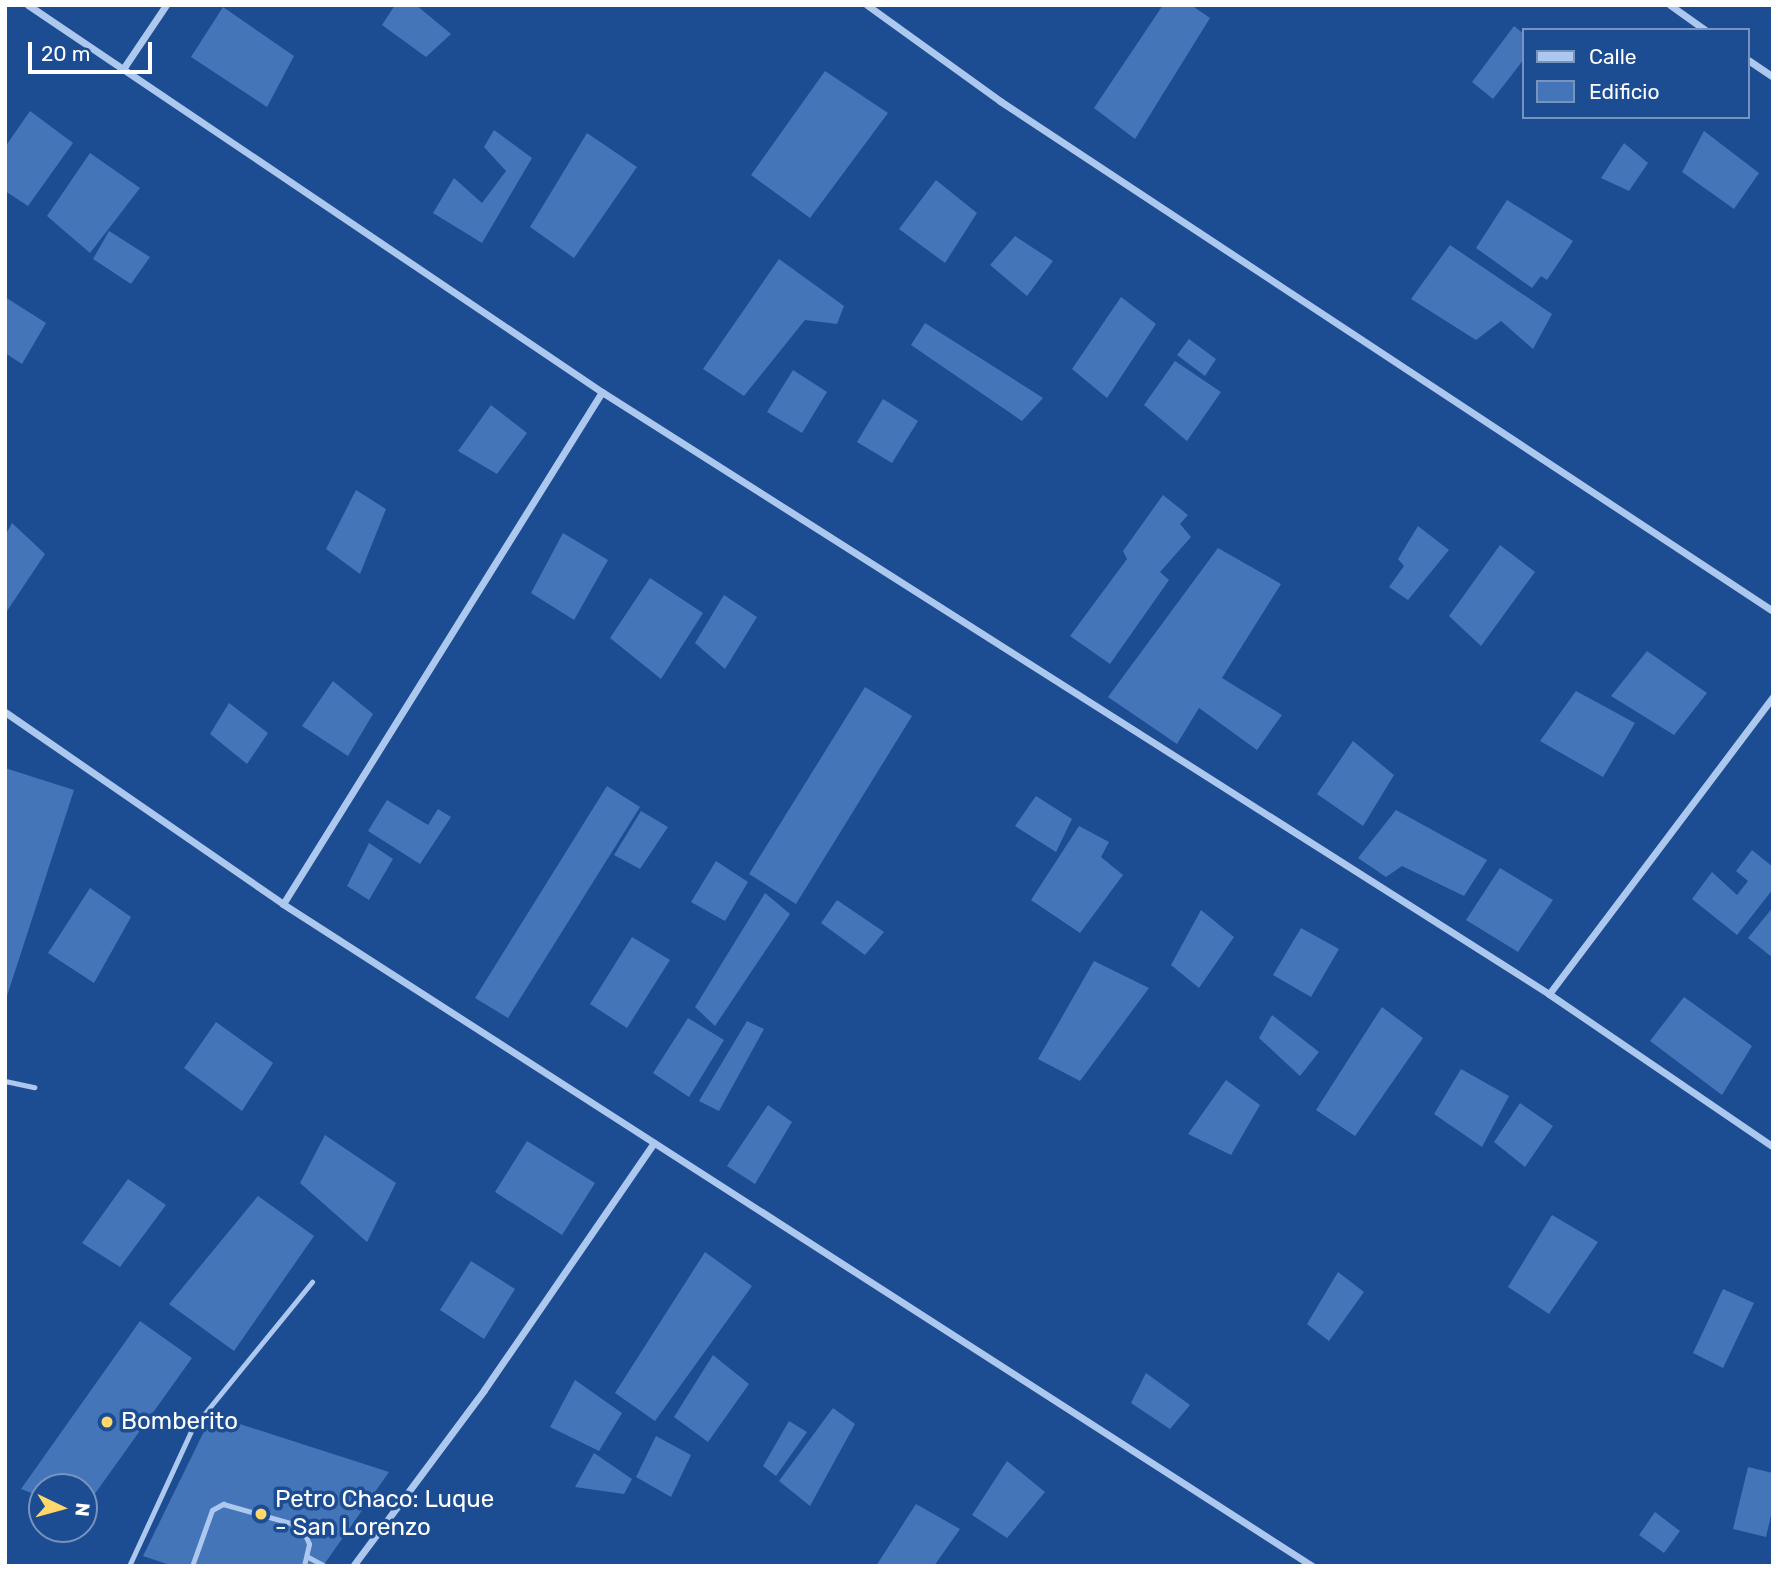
<!DOCTYPE html>
<html>
<head>
<meta charset="utf-8">
<style>
  body { margin:0 }
  #map { position:relative; width:1778px; height:1571px; overflow:hidden; background:#1c4c92; font-family:Rubik,sans-serif }
  div>[style] { position:absolute }
  [style*='--x'] { left:calc(var(--x)*1px); top:calc(var(--y)*1px); width:calc(var(--w)*1px); rotate:calc(var(--a)*1deg) }
  .building>* { inset:0; background:#4475b9 }
  .lane>* { height:5px; margin:-2.5px; padding:0 2.5px; transform-origin:2.5px; border-radius:2.5px; background:#adc8ee }
  .street>* { height:7px; margin:-3.5px; padding:0 3.5px; transform-origin:3.5px; border-radius:3.5px; background:#adc8ee }
  .dots>* { width:19px; height:19px; translate:-50% -50%; box-sizing:border-box; border:4px solid #1c4c92; border-radius:50% }
  span { translate:-50% -50%; white-space:nowrap; text-align:center; line-height:1.15; -webkit-text-stroke:7px #1c4c92; paint-order:stroke }
  .poi-label { font-size:24px; color:#fff }
  .left { translate:0 -50%; text-align:left }
  .frame { position:absolute; inset:0; border:7px solid #fff; pointer-events:none }
  .legend { position:absolute; left:1522px; top:28px; width:228px; height:91px; box-sizing:border-box; background:#1c4c92; border:2px solid #7794be; margin:0; padding:9px 12px; list-style:none; font-size:21px; color:#fff }
  .legend li { display:flex; align-items:center; gap:14px; height:35px }
  .legend b { width:35px; border:2px solid #7794be }
  .north { position:absolute; left:28px; top:1473px; width:70px; height:70px; box-sizing:border-box; background:#1c4c92; border:2px solid #7794be; border-radius:50%; rotate:95deg; font-size:19px; font-weight:700; line-height:28px; text-align:center; color:#fff }
  .north::after { content:''; display:block; margin:auto; width:24px; height:32px; background:#fed86b; clip-path:polygon(50% 0,100% 100%,50% 72%,0 100%) }
  .scale { position:absolute; left:28px; top:42px; width:124px; height:32px; box-sizing:border-box; border:4px solid #fff; border-top:0; padding-left:9px; font-size:21px; line-height:24px; white-space:nowrap; color:#fff; -webkit-text-stroke:5px #1c4c92; paint-order:stroke }
</style>
</head>
<body>
<div id="map">
  <div class="building">
    <div style="clip-path:polygon(395px 5px,416px 5px,451px 34px,426px 57px,382px 25px)"></div>
    <div style="clip-path:polygon(1163px 5px,1191px 5px,1210px 18px,1135px 139px,1094px 108px)"></div>
    <div style="clip-path:polygon(223px 7px,294px 56px,267px 107px,191px 57px)"></div>
    <div style="clip-path:polygon(1514px 26px,1524px 34px,1524px 59px,1493px 99px,1472px 82px)"></div>
    <div style="clip-path:polygon(825px 71px,888px 113px,810px 218px,751px 175px)"></div>
    <div style="clip-path:polygon(30px 111px,73px 143px,28px 206px,5px 191px,5px 147px)"></div>
    <div style="clip-path:polygon(494px 130px,532px 158px,482px 243px,433px 213px,454px 178px,482px 203px,506px 171px,484px 147px)"></div>
    <div style="clip-path:polygon(1704px 131px,1759px 173px,1734px 209px,1682px 172px)"></div>
    <div style="clip-path:polygon(587px 133px,637px 167px,574px 258px,530px 227px)"></div>
    <div style="clip-path:polygon(1624px 143px,1648px 163px,1629px 191px,1601px 178px)"></div>
    <div style="clip-path:polygon(90px 153px,140px 188px,90px 253px,47px 216px)"></div>
    <div style="clip-path:polygon(936px 180px,977px 213px,945px 263px,899px 229px)"></div>
    <div style="clip-path:polygon(1507px 200px,1573px 241px,1547px 280px,1541px 276px,1532px 288px,1476px 248px)"></div>
    <div style="clip-path:polygon(109px 231px,150px 257px,131px 284px,93px 259px)"></div>
    <div style="clip-path:polygon(1015px 236px,1053px 261px,1027px 296px,990px 265px)"></div>
    <div style="clip-path:polygon(1450px 245px,1552px 314px,1533px 349px,1501px 321px,1476px 340px,1411px 299px)"></div>
    <div style="clip-path:polygon(779px 259px,844px 306px,837px 324px,805px 320px,744px 396px,703px 369px)"></div>
    <div style="clip-path:polygon(5px 297px,46px 323px,22px 364px,5px 353px)"></div>
    <div style="clip-path:polygon(1121px 297px,1156px 324px,1107px 398px,1072px 369px)"></div>
    <div style="clip-path:polygon(925px 323px,1043px 398px,1022px 421px,911px 345px)"></div>
    <div style="clip-path:polygon(1189px 339px,1216px 359px,1205px 376px,1177px 355px)"></div>
    <div style="clip-path:polygon(1175px 361px,1221px 392px,1187px 441px,1144px 405px)"></div>
    <div style="clip-path:polygon(793px 370px,827px 392px,802px 433px,767px 412px)"></div>
    <div style="clip-path:polygon(883px 399px,918px 421px,892px 463px,857px 442px)"></div>
    <div style="clip-path:polygon(491px 405px,527px 433px,497px 474px,458px 451px)"></div>
    <div style="clip-path:polygon(356px 490px,386px 509px,360px 574px,326px 549px)"></div>
    <div style="clip-path:polygon(1163px 495px,1188px 515px,1180px 524px,1191px 537px,1160px 572px,1169px 580px,1110px 664px,1070px 636px,1127px 559px,1123px 551px)"></div>
    <div style="clip-path:polygon(12px 523px,45px 554px,5px 614px,5px 536px)"></div>
    <div style="clip-path:polygon(1418px 526px,1449px 550px,1408px 600px,1389px 587px,1404px 566px,1398px 559px)"></div>
    <div style="clip-path:polygon(563px 533px,608px 560px,574px 620px,531px 593px)"></div>
    <div style="clip-path:polygon(1500px 545px,1535px 572px,1481px 646px,1449px 616px)"></div>
    <div style="clip-path:polygon(1218px 548px,1281px 584px,1222px 678px,1282px 715px,1257px 750px,1199px 708px,1177px 744px,1108px 697px)"></div>
    <div style="clip-path:polygon(650px 578px,703px 613px,661px 679px,610px 638px)"></div>
    <div style="clip-path:polygon(724px 595px,757px 617px,725px 669px,695px 643px)"></div>
    <div style="clip-path:polygon(1647px 651px,1707px 693px,1674px 735px,1611px 696px)"></div>
    <div style="clip-path:polygon(333px 681px,373px 714px,348px 756px,302px 726px)"></div>
    <div style="clip-path:polygon(865px 687px,912px 716px,796px 904px,749px 874px)"></div>
    <div style="clip-path:polygon(1576px 691px,1635px 723px,1603px 777px,1540px 741px)"></div>
    <div style="clip-path:polygon(229px 703px,268px 733px,247px 764px,210px 734px)"></div>
    <div style="clip-path:polygon(1353px 741px,1394px 775px,1363px 826px,1317px 794px)"></div>
    <div style="clip-path:polygon(5px 768px,74px 790px,6px 999px,5px 999px)"></div>
    <div style="clip-path:polygon(607px 786px,640px 807px,508px 1018px,475px 998px)"></div>
    <div style="clip-path:polygon(1036px 796px,1072px 819px,1056px 852px,1015px 826px)"></div>
    <div style="clip-path:polygon(387px 800px,428px 825px,438px 809px,451px 817px,420px 864px,368px 831px)"></div>
    <div style="clip-path:polygon(1396px 810px,1487px 860px,1464px 896px,1402px 866px,1386px 877px,1358px 858px)"></div>
    <div style="clip-path:polygon(641px 811px,668px 827px,640px 869px,614px 855px)"></div>
    <div style="clip-path:polygon(1079px 826px,1109px 842px,1101px 857px,1123px 875px,1080px 933px,1031px 900px)"></div>
    <div style="clip-path:polygon(369px 843px,393px 859px,369px 900px,347px 886px)"></div>
    <div style="clip-path:polygon(1752px 850px,1773px 867px,1773px 889px,1737px 935px,1692px 899px,1712px 872px,1737px 895px,1748px 881px,1736px 871px)"></div>
    <div style="clip-path:polygon(716px 861px,748px 882px,725px 921px,691px 902px)"></div>
    <div style="clip-path:polygon(1500px 868px,1553px 900px,1518px 952px,1466px 920px)"></div>
    <div style="clip-path:polygon(90px 888px,131px 917px,94px 983px,48px 953px)"></div>
    <div style="clip-path:polygon(765px 893px,790px 914px,715px 1026px,695px 1007px)"></div>
    <div style="clip-path:polygon(837px 900px,884px 932px,865px 955px,821px 923px)"></div>
    <div style="clip-path:polygon(1773px 907px,1773px 958px,1748px 938px)"></div>
    <div style="clip-path:polygon(1201px 910px,1234px 937px,1199px 988px,1171px 965px)"></div>
    <div style="clip-path:polygon(1301px 928px,1339px 949px,1311px 997px,1273px 975px)"></div>
    <div style="clip-path:polygon(632px 937px,670px 960px,627px 1028px,590px 1004px)"></div>
    <div style="clip-path:polygon(1094px 961px,1149px 988px,1080px 1081px,1038px 1059px)"></div>
    <div style="clip-path:polygon(1684px 997px,1752px 1046px,1722px 1095px,1650px 1041px)"></div>
    <div style="clip-path:polygon(1382px 1007px,1423px 1038px,1355px 1136px,1316px 1110px)"></div>
    <div style="clip-path:polygon(1272px 1015px,1319px 1052px,1300px 1076px,1259px 1038px)"></div>
    <div style="clip-path:polygon(688px 1018px,724px 1040px,689px 1097px,653px 1073px)"></div>
    <div style="clip-path:polygon(747px 1021px,764px 1029px,719px 1111px,699px 1101px)"></div>
    <div style="clip-path:polygon(216px 1022px,273px 1063px,242px 1111px,184px 1068px)"></div>
    <div style="clip-path:polygon(1461px 1069px,1509px 1096px,1482px 1147px,1434px 1114px)"></div>
    <div style="clip-path:polygon(1226px 1080px,1260px 1105px,1231px 1155px,1188px 1134px)"></div>
    <div style="clip-path:polygon(1520px 1103px,1553px 1126px,1525px 1167px,1494px 1142px)"></div>
    <div style="clip-path:polygon(768px 1105px,792px 1122px,755px 1184px,727px 1166px)"></div>
    <div style="clip-path:polygon(325px 1135px,396px 1183px,367px 1242px,300px 1183px)"></div>
    <div style="clip-path:polygon(527px 1141px,595px 1183px,562px 1235px,495px 1192px)"></div>
    <div style="clip-path:polygon(128px 1179px,166px 1205px,120px 1267px,82px 1243px)"></div>
    <div style="clip-path:polygon(258px 1196px,314px 1236px,234px 1351px,169px 1304px)"></div>
    <div style="clip-path:polygon(1552px 1215px,1598px 1242px,1549px 1314px,1508px 1287px)"></div>
    <div style="clip-path:polygon(705px 1252px,752px 1286px,655px 1421px,615px 1393px)"></div>
    <div style="clip-path:polygon(471px 1261px,515px 1289px,484px 1339px,440px 1310px)"></div>
    <div style="clip-path:polygon(1338px 1272px,1364px 1292px,1329px 1341px,1307px 1324px)"></div>
    <div style="clip-path:polygon(1723px 1289px,1754px 1303px,1723px 1368px,1693px 1353px)"></div>
    <div style="clip-path:polygon(140px 1321px,192px 1358px,84px 1509px,84px 1487px,42px 1487px,42px 1497px,21px 1489px)"></div>
    <div style="clip-path:polygon(713px 1355px,749px 1384px,708px 1442px,674px 1417px)"></div>
    <div style="clip-path:polygon(1146px 1373px,1190px 1405px,1170px 1429px,1131px 1403px)"></div>
    <div style="clip-path:polygon(575px 1380px,622px 1413px,599px 1451px,550px 1427px)"></div>
    <div style="clip-path:polygon(833px 1408px,855px 1424px,810px 1506px,779px 1481px)"></div>
    <div style="clip-path:polygon(212px 1415px,389px 1472px,323px 1566px,173px 1566px,143px 1556px)"></div>
    <div style="clip-path:polygon(789px 1421px,807px 1432px,776px 1476px,763px 1466px)"></div>
    <div style="clip-path:polygon(656px 1436px,691px 1455px,671px 1497px,636px 1477px)"></div>
    <div style="clip-path:polygon(594px 1453px,632px 1479px,624px 1494px,575px 1487px)"></div>
    <div style="clip-path:polygon(1007px 1461px,1045px 1492px,1007px 1538px,972px 1515px)"></div>
    <div style="clip-path:polygon(1748px 1467px,1773px 1473px,1773px 1507px,1766px 1537px,1733px 1529px)"></div>
    <div style="clip-path:polygon(916px 1504px,960px 1529px,934px 1566px,876px 1566px)"></div>
    <div style="clip-path:polygon(1655px 1512px,1680px 1531px,1664px 1553px,1639px 1535px)"></div>
  </div>
  <div class="lane">
    <div style="--x:5;--y:1081;--w:30;--a:12"></div>
    <div style="--x:308;--y:1557;--w:19;--a:28"></div>
    <div style="--x:129;--y:1566;--w:151;--a:-65.3"></div>
    <div style="--x:192;--y:1429;--w:190;--a:-50.8"></div>
    <div style="--x:192;--y:1566;--w:59;--a:-70.3"></div>
    <div style="--x:212;--y:1510;--w:13;--a:-29"></div>
    <div style="--x:223;--y:1504;--w:77;--a:15.8"></div>
    <div style="--x:297;--y:1525;--w:10;--a:45"></div>
    <div style="--x:304;--y:1532;--w:13;--a:67"></div>
    <div style="--x:309;--y:1544;--w:23;--a:103"></div>
  </div>
  <div class="street">
    <div style="--x:28;--y:5;--w:692;--a:33.99"></div>
    <div style="--x:602;--y:392;--w:1122;--a:32.44"></div>
    <div style="--x:1549;--y:994;--w:271;--a:34.3"></div>
    <div style="--x:867;--y:5;--w:164;--a:35.8"></div>
    <div style="--x:1000;--y:101;--w:926;--a:33.42"></div>
    <div style="--x:1670;--y:5;--w:43;--a:35.5"></div>
    <div style="--x:1748;--y:60;--w:30;--a:34"></div>
    <div style="--x:123;--y:69;--w:77;--a:-56.1"></div>
    <div style="--x:5;--y:712;--w:338;--a:34.6"></div>
    <div style="--x:283;--y:904;--w:1224;--a:32.75"></div>
    <div style="--x:283;--y:904;--w:603;--a:-58.08"></div>
    <div style="--x:1549;--y:994;--w:372;--a:-53"></div>
    <div style="--x:353;--y:1566;--w:219;--a:-53.3"></div>
    <div style="--x:484;--y:1390;--w:300;--a:-55.5"></div>
  </div>
  <div class="dots">
    <div style="left:107px;top:1422px;background:#fed86b"></div>
    <div style="left:261px;top:1514px;background:#fed86b"></div>
  </div>
  <div class="poi-label">
    <span class="left" style="left:121px;top:1422px">Bomberito</span>
    <span class="left" style="left:275px;top:1514px">Petro Chaco: Luque<br>- San Lorenzo</span>
  </div>
  <div class="frame"></div>
  <ul class="legend">
  <li><b style="height:9px;background:#adc8ee"></b>Calle</li>
  <li><b style="height:19px;background:#4475b9"></b>Edificio</li>
  </ul>
  <div class="north">N</div>
  <div class="scale">20 m</div>
</div>
</body>
</html>
